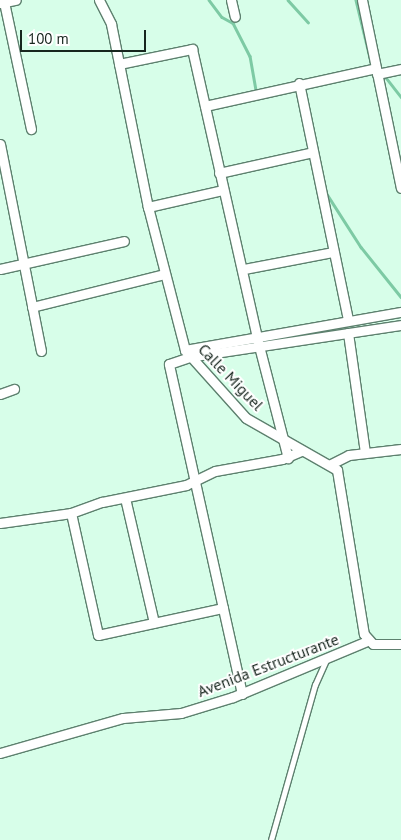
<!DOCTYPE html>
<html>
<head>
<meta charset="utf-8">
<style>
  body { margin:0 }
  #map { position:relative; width:401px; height:840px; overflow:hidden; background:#d7fee9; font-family:"PT Sans",sans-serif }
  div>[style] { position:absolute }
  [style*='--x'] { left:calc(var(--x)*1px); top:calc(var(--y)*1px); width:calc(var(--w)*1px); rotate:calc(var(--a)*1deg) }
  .stream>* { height:2.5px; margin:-1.25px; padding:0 1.25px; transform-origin:1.25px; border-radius:1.25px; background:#7dcaa4 }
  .roads { filter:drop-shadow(1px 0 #5d806e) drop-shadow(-1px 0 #5d806e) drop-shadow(0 1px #5d806e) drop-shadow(0 -1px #5d806e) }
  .service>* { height:4.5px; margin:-2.25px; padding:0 2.25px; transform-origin:2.25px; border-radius:2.25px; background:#fff }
  .minor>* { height:9px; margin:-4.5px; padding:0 4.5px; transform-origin:4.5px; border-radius:4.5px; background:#fff }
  span { translate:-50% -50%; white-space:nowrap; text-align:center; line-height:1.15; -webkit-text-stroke:4px #fff; paint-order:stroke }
  .street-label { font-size:16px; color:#17261e }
  .scale { position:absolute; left:20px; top:30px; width:126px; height:22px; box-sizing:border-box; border:2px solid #17261e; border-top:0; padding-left:6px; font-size:15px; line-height:18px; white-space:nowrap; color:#17261e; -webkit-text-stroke:4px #fff; paint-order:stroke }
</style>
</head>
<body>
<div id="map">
  <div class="stream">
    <div style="--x:209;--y:0;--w:21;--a:53"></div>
    <div style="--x:222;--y:17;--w:13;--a:29"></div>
    <div style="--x:233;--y:23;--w:37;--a:63"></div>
    <div style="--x:250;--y:56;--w:36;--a:80"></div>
    <div style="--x:288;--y:0;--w:30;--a:48"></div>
    <div style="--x:356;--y:0;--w:64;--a:76.4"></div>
    <div style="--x:384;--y:75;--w:28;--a:52"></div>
    <div style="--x:325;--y:191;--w:67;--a:57.3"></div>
    <div style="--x:361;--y:247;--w:64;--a:51.3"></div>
  </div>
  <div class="roads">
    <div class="service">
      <div style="--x:271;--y:840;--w:161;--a:-74.2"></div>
      <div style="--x:315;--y:685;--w:27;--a:-66"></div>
    </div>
    <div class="minor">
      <div style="--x:99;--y:0;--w:27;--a:63"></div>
      <div style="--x:111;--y:24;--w:187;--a:78.6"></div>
      <div style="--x:148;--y:207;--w:148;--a:75.5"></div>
      <div style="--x:185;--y:350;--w:91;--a:48.1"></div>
      <div style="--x:246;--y:418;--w:105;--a:29.7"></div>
      <div style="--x:337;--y:470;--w:166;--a:80.7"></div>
      <div style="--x:364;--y:634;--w:13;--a:48"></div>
      <div style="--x:373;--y:644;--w:28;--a:0"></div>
      <div style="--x:231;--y:0;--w:17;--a:77"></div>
      <div style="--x:362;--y:0;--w:192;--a:78.3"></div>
      <div style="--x:4;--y:2;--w:130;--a:78"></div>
      <div style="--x:0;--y:3;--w:16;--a:-11"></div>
      <div style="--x:119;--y:64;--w:75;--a:-11.6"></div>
      <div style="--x:192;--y:49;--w:304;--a:77.3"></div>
      <div style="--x:259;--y:346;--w:116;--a:75.5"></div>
      <div style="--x:377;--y:74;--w:25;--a:-12"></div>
      <div style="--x:299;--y:83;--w:242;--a:78.3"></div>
      <div style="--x:205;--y:106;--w:175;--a:-12.5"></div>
      <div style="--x:0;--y:144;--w:211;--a:78.8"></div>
      <div style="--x:219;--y:173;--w:96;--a:-12.6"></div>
      <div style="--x:148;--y:207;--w:77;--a:-12.8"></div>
      <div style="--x:0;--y:269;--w:127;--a:-12.7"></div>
      <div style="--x:244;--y:269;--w:91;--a:-10.8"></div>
      <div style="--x:32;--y:307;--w:136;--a:-14"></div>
      <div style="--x:348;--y:333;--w:121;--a:81.9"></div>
      <div style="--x:185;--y:350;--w:219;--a:-10"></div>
      <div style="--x:0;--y:394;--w:15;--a:-20"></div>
      <div style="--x:331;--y:464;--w:20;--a:-27"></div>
      <div style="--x:349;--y:455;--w:52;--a:-6.6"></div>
      <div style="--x:125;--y:498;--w:128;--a:76.9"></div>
      <div style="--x:71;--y:513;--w:125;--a:77.5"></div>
      <div style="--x:98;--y:635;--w:128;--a:-12.2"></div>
      <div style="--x:0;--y:523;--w:72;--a:-8"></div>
      <div style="--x:71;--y:513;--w:33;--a:-20"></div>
      <div style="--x:102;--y:502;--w:86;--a:-11.4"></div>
      <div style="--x:186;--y:485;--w:32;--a:-26"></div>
      <div style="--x:215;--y:471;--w:68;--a:-10.2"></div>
      <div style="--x:282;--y:459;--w:21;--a:-23"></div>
      <div style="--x:242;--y:694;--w:338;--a:-102.5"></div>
      <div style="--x:169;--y:364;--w:21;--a:-19"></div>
      <div style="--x:189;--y:357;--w:214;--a:-8.6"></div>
      <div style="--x:0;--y:753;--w:128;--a:-15.9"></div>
      <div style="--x:123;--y:718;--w:58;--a:-4.9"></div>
      <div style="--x:181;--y:713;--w:54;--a:-17.1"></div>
      <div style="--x:233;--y:697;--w:147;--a:-22.7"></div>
    </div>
  </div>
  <div class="street-label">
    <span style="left:231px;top:377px;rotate:46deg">Calle Miguel</span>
    <span style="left:268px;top:665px;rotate:-21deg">Avenida Estructurante</span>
  </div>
  <div class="scale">100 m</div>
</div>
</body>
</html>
